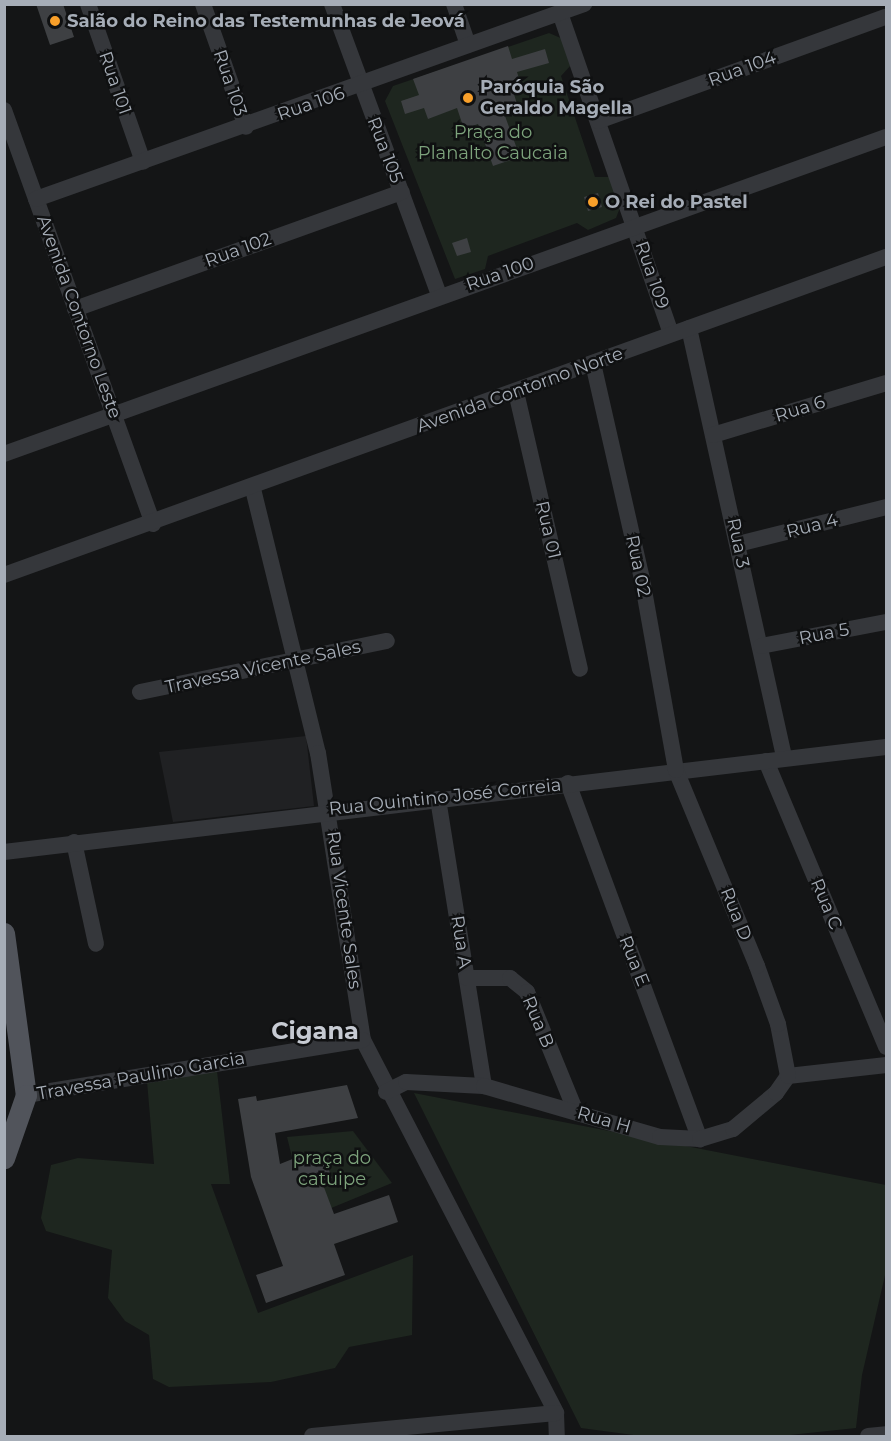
<!DOCTYPE html>
<html>
<head>
<meta charset="utf-8">
<style>
  body { margin:0 }
  #map { position:relative; width:891px; height:1441px; overflow:hidden; background:#141516; font-family:Montserrat,sans-serif }
  div>[style] { position:absolute }
  [style*='--x'] { left:calc(var(--x)*1px); top:calc(var(--y)*1px); width:calc(var(--w)*1px); rotate:calc(var(--a)*1deg) }
  .built>* { inset:0; background:#202123 }
  .green>* { inset:0; background:#1e261f }
  .building>* { inset:0; background:#3e4043 }
  .minor>* { height:16px; margin:-8px; padding:0 8px; transform-origin:8px; border-radius:8px; background:#35373b }
  .major>* { height:21px; margin:-10.5px; padding:0 10.5px; transform-origin:10.5px; border-radius:10.5px; background:#51545b }
  .dots>* { width:16px; height:16px; translate:-50% -50%; box-sizing:border-box; border:3px solid #0f1011; border-radius:50% }
  span { translate:-50% -50%; white-space:nowrap; text-align:center; line-height:1.15; -webkit-text-stroke:5px #0f1011; paint-order:stroke }
  .poi-label { font-size:18px; color:#a6adb7; font-weight:700 }
  .left { translate:0 -50%; text-align:left }
  .street-label { font-size:18px; color:#a6adb7 }
  .park-label { font-size:18px; color:#7da37c }
  .district-label { font-size:24px; color:#c7cbd3; font-weight:700 }
  .frame { position:absolute; inset:0; border:6px solid #a6adb7; pointer-events:none }
</style>
</head>
<body>
<div id="map">
  <div class="built">
    <div style="clip-path:polygon(306px 736px,314px 806px,173px 822px,159px 752px)"></div>
  </div>
  <div class="green">
    <div style="clip-path:polygon(549px 33px,563px 39px,572px 64px,561px 76px,595px 177px,611px 177px,621px 205px,616px 218px,588px 230px,577px 223px,488px 256px,485px 269px,455px 279px,385px 101px,393px 86px)"></div>
    <div style="clip-path:polygon(217px 1071px,230px 1184px,211px 1184px,258px 1313px,413px 1255px,412px 1335px,349px 1347px,335px 1368px,271px 1382px,169px 1387px,153px 1379px,149px 1335px,125px 1321px,108px 1298px,112px 1250px,46px 1231px,41px 1218px,51px 1165px,78px 1158px,154px 1164px,147px 1081px)"></div>
    <div style="clip-path:polygon(414px 1093px,886px 1185px,886px 1271px,862px 1375px,856px 1428px,780px 1436px,641px 1436px,581px 1428px)"></div>
    <div style="clip-path:polygon(353px 1131px,392px 1183px,307px 1218px,287px 1137px)"></div>
  </div>
  <div class="building">
    <div style="clip-path:polygon(36px 4px,63px 4px,74px 37px,50px 45px)"></div>
    <div style="clip-path:polygon(508px 46px,512px 59px,545px 49px,549px 63px,517px 72px,521px 85px,512px 88px,519px 110px,505px 116px,520px 157px,493px 166px,478px 124px,464px 129px,457px 108px,428px 119px,424px 108px,405px 114px,401px 101px,419px 95px,413px 79px)"></div>
    <div style="clip-path:polygon(598px 193px,602px 207px,588px 211px,584px 197px)"></div>
    <div style="clip-path:polygon(467px 238px,471px 252px,457px 256px,452px 243px)"></div>
    <div style="clip-path:polygon(347px 1085px,358px 1118px,275px 1133px,280px 1164px,310px 1152px,316px 1167px,326px 1163px,332px 1178px,322px 1182px,334px 1214px,389px 1195px,398px 1222px,334px 1244px,345px 1275px,266px 1303px,256px 1275px,283px 1266px,251px 1177px,238px 1099px,256px 1096px,257px 1101px)"></div>
  </div>
  <div class="minor">
    <div style="--x:88;--y:4;--w:167;--a:70.8"></div>
    <div style="--x:203;--y:4;--w:130;--a:70.7"></div>
    <div style="--x:332;--y:4;--w:310;--a:69.8"></div>
    <div style="--x:454;--y:4;--w:43;--a:71.1"></div>
    <div style="--x:560;--y:13;--w:339;--a:70.9"></div>
    <div style="--x:4;--y:110;--w:440;--a:70.2"></div>
    <div style="--x:598;--y:121;--w:306;--a:-19.9"></div>
    <div style="--x:36;--y:199;--w:582;--a:-19.59"></div>
    <div style="--x:75;--y:309;--w:347;--a:-19.7"></div>
    <div style="--x:689;--y:328;--w:440;--a:77.5"></div>
    <div style="--x:516;--y:392;--w:284;--a:77"></div>
    <div style="--x:713;--y:435;--w:181;--a:-16.7"></div>
    <div style="--x:4;--y:454;--w:937;--a:-19.77"></div>
    <div style="--x:253;--y:489;--w:272;--a:76.2"></div>
    <div style="--x:318;--y:753;--w:291;--a:81.1"></div>
    <div style="--x:363;--y:1040;--w:420;--a:62.6"></div>
    <div style="--x:556;--y:1413;--w:23;--a:88"></div>
    <div style="--x:738;--y:544;--w:153;--a:-14"></div>
    <div style="--x:4;--y:575;--w:938;--a:-19.83"></div>
    <div style="--x:761;--y:646;--w:127;--a:-10.9"></div>
    <div style="--x:140;--y:692;--w:252;--a:-11.7"></div>
    <div style="--x:766;--y:761;--w:310;--a:67.2"></div>
    <div style="--x:568;--y:783;--w:380;--a:69.7"></div>
    <div style="--x:438;--y:799;--w:291;--a:80.9"></div>
    <div style="--x:74;--y:842;--w:104;--a:77.8"></div>
    <div style="--x:4;--y:852;--w:888;--a:-6.79"></div>
    <div style="--x:467;--y:978;--w:43;--a:0"></div>
    <div style="--x:510;--y:978;--w:22;--a:39"></div>
    <div style="--x:527;--y:992;--w:130;--a:67.8"></div>
    <div style="--x:788;--y:1076;--w:99;--a:-6.4"></div>
    <div style="--x:386;--y:1092;--w:22;--a:-27"></div>
    <div style="--x:406;--y:1082;--w:78;--a:2.9"></div>
    <div style="--x:484;--y:1086;--w:183;--a:16.2"></div>
    <div style="--x:660;--y:1137;--w:40;--a:2.9"></div>
    <div style="--x:700;--y:1139;--w:34;--a:-17"></div>
    <div style="--x:733;--y:1129;--w:56;--a:-39.9"></div>
    <div style="--x:776;--y:1093;--w:21;--a:-55"></div>
    <div style="--x:788;--y:1076;--w:53;--a:-100.9"></div>
    <div style="--x:778;--y:1024;--w:62;--a:-109.9"></div>
    <div style="--x:757;--y:966;--w:212;--a:-112.5"></div>
    <div style="--x:676;--y:770;--w:194;--a:-100.1"></div>
    <div style="--x:642;--y:579;--w:221;--a:-102.8"></div>
    <div style="--x:26;--y:1095;--w:341;--a:-9.3"></div>
    <div style="--x:312;--y:1436;--w:245;--a:-5.4"></div>
    <div style="--x:868;--y:1436;--w:18;--a:-6"></div>
  </div>
  <div class="major">
    <div style="--x:4;--y:933;--w:163;--a:82.3"></div>
    <div style="--x:26;--y:1095;--w:67;--a:109.2"></div>
  </div>
  <div class="dots">
    <div style="left:55px;top:21px;background:#f9a02a"></div>
    <div style="left:468px;top:98px;background:#f9a02a"></div>
    <div style="left:593px;top:202px;background:#f9a02a"></div>
  </div>
  <div class="poi-label">
    <span class="left" style="left:67px;top:21px">Salão do Reino das Testemunhas de Jeová</span>
    <span class="left" style="left:480px;top:98px">Paróquia São<br>Geraldo Magella</span>
    <span class="left" style="left:605px;top:202px">O Rei do Pastel</span>
  </div>
  <div class="street-label">
    <span style="left:742px;top:69px;rotate:-20deg">Rua 104</span>
    <span style="left:115px;top:83px;rotate:71deg">Rua 101</span>
    <span style="left:230px;top:83px;rotate:71deg">Rua 103</span>
    <span style="left:311px;top:104px;rotate:-19deg">Rua 106</span>
    <span style="left:385px;top:150px;rotate:69deg">Rua 105</span>
    <span style="left:238px;top:250px;rotate:-20deg">Rua 102</span>
    <span style="left:500px;top:274px;rotate:-19deg">Rua 100</span>
    <span style="left:652px;top:275px;rotate:71deg">Rua 109</span>
    <span style="left:79px;top:317px;rotate:70deg">Avenida Contorno Leste</span>
    <span style="left:520px;top:390px;rotate:-20deg">Avenida Contorno Norte</span>
    <span style="left:800px;top:409px;rotate:-17deg">Rua 6</span>
    <span style="left:812px;top:526px;rotate:-14deg">Rua 4</span>
    <span style="left:548px;top:530px;rotate:77deg">Rua 01</span>
    <span style="left:738px;top:543px;rotate:78deg">Rua 3</span>
    <span style="left:638px;top:566px;rotate:78deg">Rua 02</span>
    <span style="left:824px;top:634px;rotate:-11deg">Rua 5</span>
    <span style="left:263px;top:667px;rotate:-12deg">Travessa Vicente Sales</span>
    <span style="left:445px;top:797px;rotate:-6deg">Rua Quintino José Correia</span>
    <span style="left:826px;top:904px;rotate:67deg">Rua C</span>
    <span style="left:344px;top:910px;rotate:82deg">Rua Vicente Sales</span>
    <span style="left:736px;top:914px;rotate:68deg">Rua D</span>
    <span style="left:461px;top:942px;rotate:81deg">Rua A</span>
    <span style="left:634px;top:961px;rotate:68deg">Rua E</span>
    <span style="left:538px;top:1022px;rotate:67deg">Rua B</span>
    <span style="left:141px;top:1076px;rotate:-10deg">Travessa Paulino Garcia</span>
    <span style="left:604px;top:1120px;rotate:16deg">Rua H</span>
  </div>
  <div class="park-label">
    <span style="left:493px;top:143px">Praça do<br>Planalto Caucaia</span>
    <span style="left:332px;top:1169px">praça do<br>catuipe</span>
  </div>
  <div class="district-label">
    <span style="left:315px;top:1031px">Cigana</span>
  </div>
  <div class="frame"></div>
</div>
</body>
</html>
